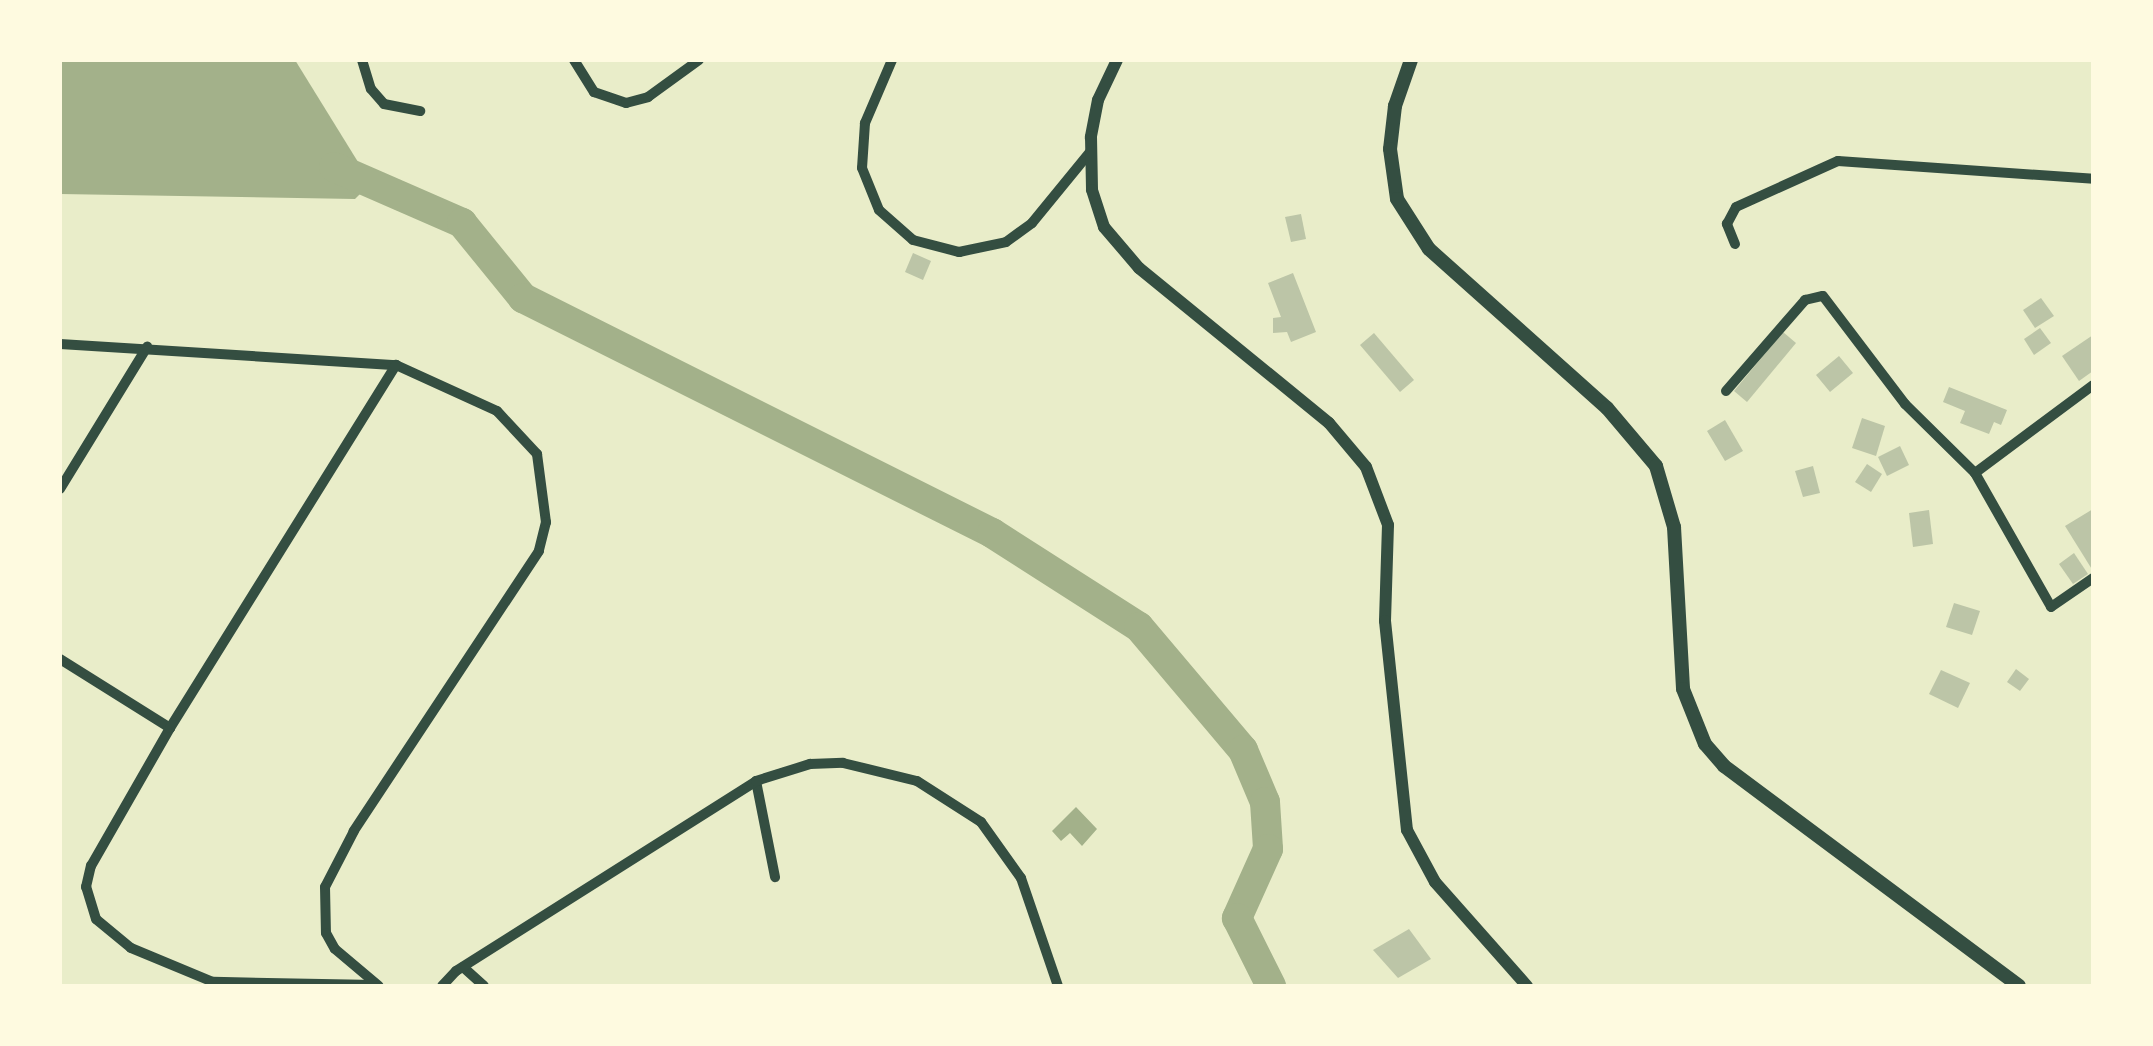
<!DOCTYPE html>
<html>
<head>
<meta charset="utf-8">
<style>
  body { margin:0 }
  #map { position:relative; width:2153px; height:1046px; overflow:hidden; background:#e9edc9; font-family:Poppins,sans-serif }
  div>[style] { position:absolute }
  [style*='--x'] { left:calc(var(--x)*1px); top:calc(var(--y)*1px); width:calc(var(--w)*1px); rotate:calc(var(--a)*1deg) }
  .water>* { inset:0; background:#a3b18a }
  .river>* { height:30px; margin:-15px; padding:0 15px; transform-origin:15px; border-radius:15px; background:#a3b18a }
  .building>* { inset:0; background:#bcc5a7 }
  .minor>* { height:10px; margin:-5px; padding:0 5px; transform-origin:5px; border-radius:5px; background:#344e41 }
  .tertiary>* { height:12px; margin:-6px; padding:0 6px; transform-origin:6px; border-radius:6px; background:#344e41 }
  .secondary>* { height:14px; margin:-7px; padding:0 7px; transform-origin:7px; border-radius:7px; background:#344e41 }
  span { translate:-50% -50%; white-space:nowrap; text-align:center; line-height:1.15; -webkit-text-stroke:8px #fefae0; paint-order:stroke }
  .frame { position:absolute; inset:0; border:62px solid #fefae0; pointer-events:none }
</style>
</head>
<body>
<div id="map">
  <div class="water">
    <div style="clip-path:polygon(60px 60px,295px 60px,371px 183px,355px 199px,60px 194px)"></div>
    <div style="clip-path:polygon(1076px 807px,1097px 829px,1082px 846px,1070px 833px,1061px 841px,1052px 831px)"></div>
  </div>
  <div class="river">
    <div style="--x:334;--y:167;--w:140;--a:23.6"></div>
    <div style="--x:462;--y:223;--w:97;--a:50.9"></div>
    <div style="--x:523;--y:298;--w:525;--a:26.61"></div>
    <div style="--x:992;--y:533;--w:174;--a:32.6"></div>
    <div style="--x:1139;--y:627;--w:161;--a:49.8"></div>
    <div style="--x:1243;--y:750;--w:56;--a:67.1"></div>
    <div style="--x:1265;--y:802;--w:47;--a:86.3"></div>
    <div style="--x:1268;--y:849;--w:76;--a:114.2"></div>
    <div style="--x:1237;--y:918;--w:76;--a:63.4"></div>
  </div>
  <div class="building">
    <div style="clip-path:polygon(1301px 214px,1306px 239px,1291px 242px,1285px 217px)"></div>
    <div style="clip-path:polygon(913px 253px,931px 261px,923px 280px,905px 272px)"></div>
    <div style="clip-path:polygon(1293px 273px,1316px 332px,1291px 342px,1287px 332px,1273px 333px,1273px 318px,1281px 317px,1268px 283px)"></div>
    <div style="clip-path:polygon(2041px 298px,2054px 316px,2035px 328px,2023px 310px)"></div>
    <div style="clip-path:polygon(2040px 328px,2051px 343px,2034px 355px,2024px 339px)"></div>
    <div style="clip-path:polygon(1783px 332px,1796px 343px,1747px 402px,1734px 391px)"></div>
    <div style="clip-path:polygon(1374px 333px,1414px 380px,1400px 392px,1360px 345px)"></div>
    <div style="clip-path:polygon(2093px 335px,2093px 371px,2079px 381px,2062px 356px)"></div>
    <div style="clip-path:polygon(1839px 356px,1853px 373px,1830px 392px,1816px 375px)"></div>
    <div style="clip-path:polygon(1949px 387px,2007px 410px,2001px 425px,1994px 422px,1989px 434px,1960px 423px,1965px 411px,1943px 402px)"></div>
    <div style="clip-path:polygon(1862px 418px,1885px 426px,1876px 456px,1852px 448px)"></div>
    <div style="clip-path:polygon(1725px 420px,1743px 451px,1725px 461px,1707px 431px)"></div>
    <div style="clip-path:polygon(1900px 446px,1909px 465px,1887px 476px,1878px 457px)"></div>
    <div style="clip-path:polygon(1867px 464px,1882px 474px,1871px 492px,1855px 482px)"></div>
    <div style="clip-path:polygon(1813px 466px,1820px 493px,1803px 497px,1795px 471px)"></div>
    <div style="clip-path:polygon(2093px 509px,2093px 571px,2065px 526px)"></div>
    <div style="clip-path:polygon(1929px 510px,1933px 544px,1913px 547px,1909px 513px)"></div>
    <div style="clip-path:polygon(2074px 553px,2088px 574px,2073px 584px,2059px 564px)"></div>
    <div style="clip-path:polygon(1954px 603px,1980px 611px,1972px 635px,1946px 627px)"></div>
    <div style="clip-path:polygon(2016px 669px,2029px 679px,2020px 691px,2007px 682px)"></div>
    <div style="clip-path:polygon(1941px 670px,1970px 683px,1958px 708px,1929px 694px)"></div>
    <div style="clip-path:polygon(1409px 929px,1431px 959px,1398px 978px,1373px 950px)"></div>
  </div>
  <div class="minor">
    <div style="--x:362;--y:60;--w:30;--a:73"></div>
    <div style="--x:371;--y:89;--w:20;--a:49"></div>
    <div style="--x:384;--y:104;--w:37;--a:11"></div>
    <div style="--x:574;--y:60;--w:38;--a:58"></div>
    <div style="--x:594;--y:92;--w:34;--a:19"></div>
    <div style="--x:626;--y:103;--w:23;--a:-15"></div>
    <div style="--x:648;--y:97;--w:63;--a:-36"></div>
    <div style="--x:892;--y:60;--w:69;--a:113.2"></div>
    <div style="--x:865;--y:123;--w:45;--a:93.8"></div>
    <div style="--x:862;--y:168;--w:45;--a:68"></div>
    <div style="--x:879;--y:210;--w:45;--a:41.4"></div>
    <div style="--x:913;--y:240;--w:48;--a:14.6"></div>
    <div style="--x:959;--y:252;--w:48;--a:-12"></div>
    <div style="--x:1006;--y:242;--w:32;--a:-36"></div>
    <div style="--x:1032;--y:223;--w:93;--a:-50.7"></div>
    <div style="--x:1735;--y:244;--w:22;--a:-112"></div>
    <div style="--x:1727;--y:224;--w:19;--a:-62"></div>
    <div style="--x:1736;--y:207;--w:112;--a:-24.3"></div>
    <div style="--x:1838;--y:161;--w:256;--a:4"></div>
    <div style="--x:60;--y:344;--w:337;--a:3.6"></div>
    <div style="--x:396;--y:365;--w:111;--a:24.5"></div>
    <div style="--x:497;--y:411;--w:59;--a:47.1"></div>
    <div style="--x:537;--y:454;--w:69;--a:82.5"></div>
    <div style="--x:546;--y:522;--w:30;--a:104"></div>
    <div style="--x:539;--y:551;--w:336;--a:123.5"></div>
    <div style="--x:354;--y:831;--w:63;--a:117.4"></div>
    <div style="--x:325;--y:887;--w:46;--a:88.8"></div>
    <div style="--x:326;--y:933;--w:18;--a:61"></div>
    <div style="--x:335;--y:949;--w:57;--a:40.1"></div>
    <div style="--x:1726;--y:391;--w:121;--a:-49"></div>
    <div style="--x:1805;--y:300;--w:18;--a:-13"></div>
    <div style="--x:1823;--y:296;--w:136;--a:52.8"></div>
    <div style="--x:1905;--y:404;--w:98;--a:44.6"></div>
    <div style="--x:1975;--y:473;--w:154;--a:60.4"></div>
    <div style="--x:2051;--y:607;--w:51;--a:-34.6"></div>
    <div style="--x:1975;--y:473;--w:147;--a:-36.7"></div>
    <div style="--x:60;--y:489;--w:167;--a:-58.5"></div>
    <div style="--x:60;--y:659;--w:130;--a:32.1"></div>
    <div style="--x:756;--y:781;--w:98;--a:78.8"></div>
    <div style="--x:463;--y:967;--w:28;--a:42"></div>
    <div style="--x:376;--y:985;--w:163;--a:-178.9"></div>
    <div style="--x:213;--y:982;--w:89;--a:-157.5"></div>
    <div style="--x:131;--y:948;--w:45;--a:-140.4"></div>
    <div style="--x:96;--y:919;--w:34;--a:-107"></div>
    <div style="--x:86;--y:887;--w:22;--a:-77"></div>
    <div style="--x:91;--y:866;--w:159;--a:-60.2"></div>
    <div style="--x:170;--y:728;--w:428;--a:-58.1"></div>
    <div style="--x:442;--y:986;--w:21;--a:-47"></div>
    <div style="--x:456;--y:971;--w:355;--a:-32.3"></div>
    <div style="--x:756;--y:781;--w:57;--a:-17.5"></div>
    <div style="--x:810;--y:764;--w:33;--a:-2"></div>
    <div style="--x:843;--y:763;--w:76;--a:13.7"></div>
    <div style="--x:917;--y:781;--w:76;--a:32.6"></div>
    <div style="--x:981;--y:822;--w:69;--a:54.5"></div>
    <div style="--x:1021;--y:878;--w:114;--a:71.1"></div>
  </div>
  <div class="tertiary">
    <div style="--x:1117;--y:60;--w:44;--a:115.4"></div>
    <div style="--x:1098;--y:100;--w:38;--a:101"></div>
    <div style="--x:1091;--y:137;--w:53;--a:88.9"></div>
    <div style="--x:1092;--y:190;--w:39;--a:72"></div>
    <div style="--x:1104;--y:227;--w:54;--a:49.5"></div>
    <div style="--x:1139;--y:268;--w:245;--a:39.2"></div>
    <div style="--x:1329;--y:423;--w:57;--a:49.9"></div>
    <div style="--x:1366;--y:467;--w:62;--a:69.2"></div>
    <div style="--x:1388;--y:525;--w:96;--a:91.8"></div>
    <div style="--x:1385;--y:621;--w:210;--a:84"></div>
    <div style="--x:1407;--y:830;--w:59;--a:61.7"></div>
    <div style="--x:1435;--y:882;--w:139;--a:48.5"></div>
  </div>
  <div class="secondary">
    <div style="--x:1411;--y:60;--w:49;--a:109.2"></div>
    <div style="--x:1395;--y:106;--w:43;--a:96.6"></div>
    <div style="--x:1390;--y:149;--w:50;--a:82"></div>
    <div style="--x:1397;--y:199;--w:59;--a:57.4"></div>
    <div style="--x:1429;--y:249;--w:239;--a:41.8"></div>
    <div style="--x:1607;--y:408;--w:76;--a:49.8"></div>
    <div style="--x:1656;--y:466;--w:64;--a:73.6"></div>
    <div style="--x:1674;--y:527;--w:162;--a:86.8"></div>
    <div style="--x:1683;--y:689;--w:59;--a:68.2"></div>
    <div style="--x:1705;--y:744;--w:29;--a:49"></div>
    <div style="--x:1724;--y:766;--w:368;--a:36.7"></div>
  </div>
  <div class="frame"></div>
</div>
</body>
</html>
